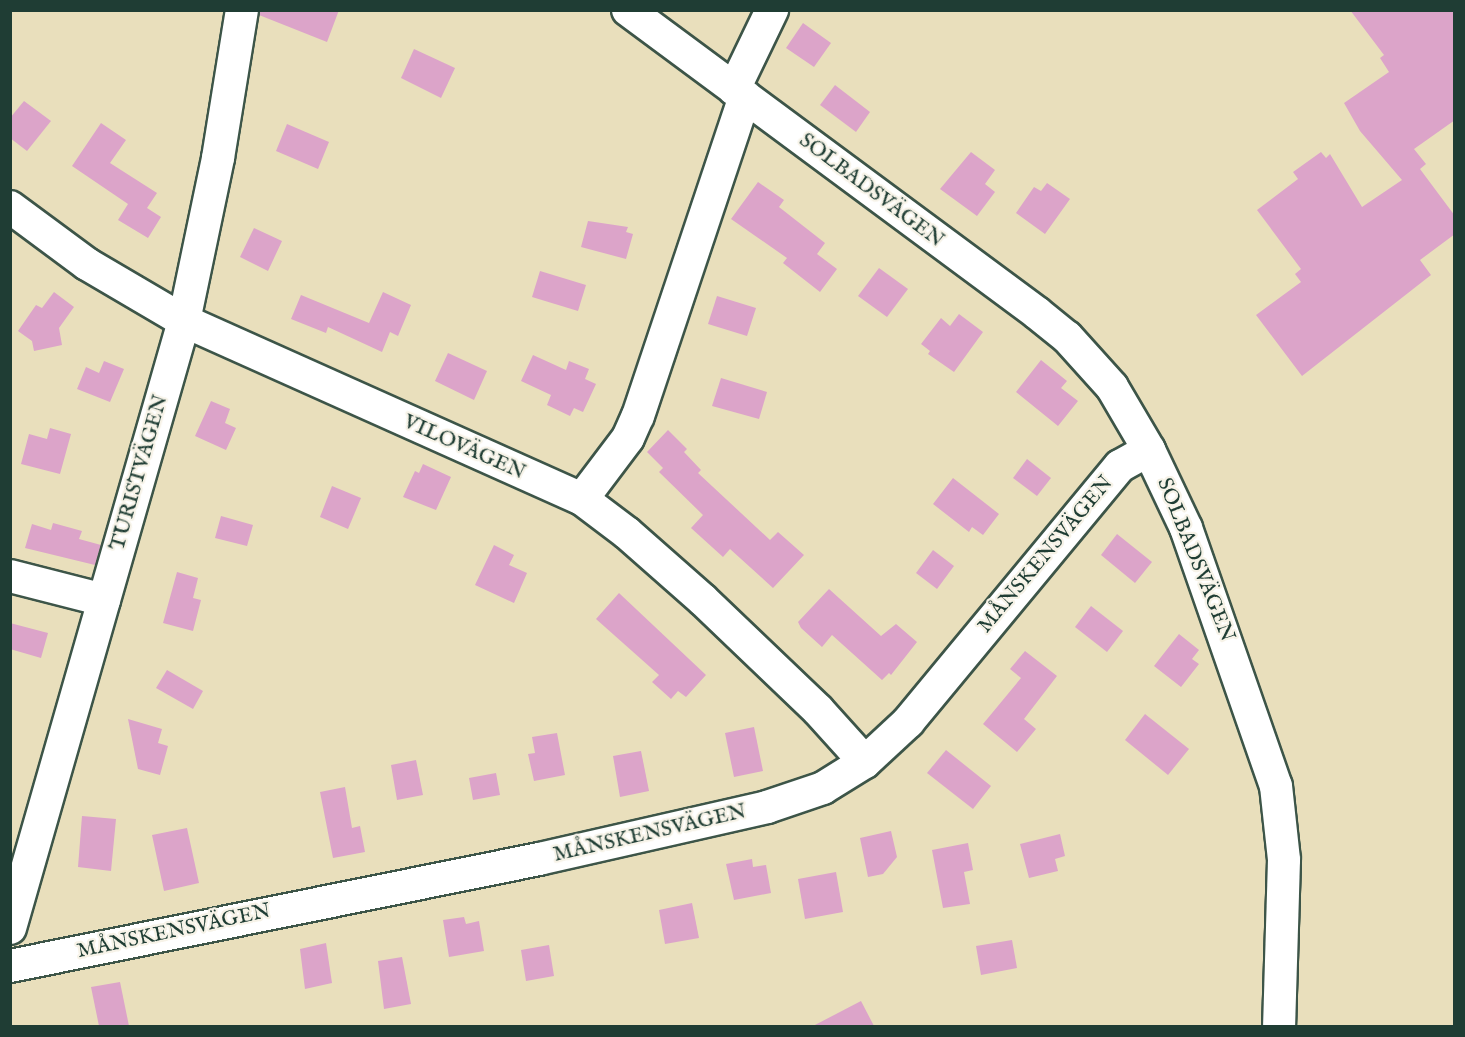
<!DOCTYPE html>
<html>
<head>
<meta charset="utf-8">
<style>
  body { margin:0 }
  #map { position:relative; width:1465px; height:1037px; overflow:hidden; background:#e9dfbc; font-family:"IM FELL English",serif }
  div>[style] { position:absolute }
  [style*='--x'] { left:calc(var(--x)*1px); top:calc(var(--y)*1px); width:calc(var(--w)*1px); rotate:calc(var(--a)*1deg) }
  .building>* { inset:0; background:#dca4c9 }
  .roads { filter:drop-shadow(2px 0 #3d5548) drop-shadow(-2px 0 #3d5548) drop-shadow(0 2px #3d5548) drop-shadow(0 -2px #3d5548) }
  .minor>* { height:32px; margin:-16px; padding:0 16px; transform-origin:16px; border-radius:16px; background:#fff }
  span { translate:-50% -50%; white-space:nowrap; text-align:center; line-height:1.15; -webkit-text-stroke:4.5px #f7f3e8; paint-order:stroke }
  .street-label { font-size:21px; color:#1f3d34 }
  .frame { position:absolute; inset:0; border:12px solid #1f3d34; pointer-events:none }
</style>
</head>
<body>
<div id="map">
  <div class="building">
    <div style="clip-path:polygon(260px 10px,339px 10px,327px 42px,259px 15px)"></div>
    <div style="clip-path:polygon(1350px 10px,1455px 10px,1455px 120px,1414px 149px,1426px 164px,1420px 169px,1455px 216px,1455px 234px,1420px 260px,1431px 275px,1302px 376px,1256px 315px,1301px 282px,1295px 274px,1301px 269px,1257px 210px,1298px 179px,1293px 172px,1321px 152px,1326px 158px,1330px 154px,1362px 207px,1402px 180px,1360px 131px,1344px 103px,1389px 72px,1380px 58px,1384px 55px)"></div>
    <div style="clip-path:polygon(803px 23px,831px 43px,814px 67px,786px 48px)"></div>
    <div style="clip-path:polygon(414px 49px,455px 68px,441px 98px,401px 78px)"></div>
    <div style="clip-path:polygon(835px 85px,870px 112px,856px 132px,820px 105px)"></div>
    <div style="clip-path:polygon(24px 101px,51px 121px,27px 151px,10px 138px,10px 118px)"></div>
    <div style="clip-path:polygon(101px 123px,126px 140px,110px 163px,157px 193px,147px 208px,161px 217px,148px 238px,118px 220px,128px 204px,72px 166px)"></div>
    <div style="clip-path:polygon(287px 124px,329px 142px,318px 169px,276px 151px)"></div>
    <div style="clip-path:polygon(971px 152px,995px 170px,985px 184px,995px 192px,977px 216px,940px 189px)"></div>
    <div style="clip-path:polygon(758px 182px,784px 200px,779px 207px,825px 243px,817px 254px,837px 269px,820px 292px,783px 263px,787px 258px,731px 219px)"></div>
    <div style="clip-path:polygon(1047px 183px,1070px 199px,1045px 234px,1016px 213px,1034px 187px,1041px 191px)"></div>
    <div style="clip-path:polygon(588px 221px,628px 227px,626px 232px,633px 234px,626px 259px,581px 247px)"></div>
    <div style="clip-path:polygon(254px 228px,282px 241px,268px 271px,240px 257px)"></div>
    <div style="clip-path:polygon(879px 268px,908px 289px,887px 317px,858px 296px)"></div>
    <div style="clip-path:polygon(540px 271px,586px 285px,578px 311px,532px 297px)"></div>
    <div style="clip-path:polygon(54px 292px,74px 307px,59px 328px,62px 345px,34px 351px,32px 341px,18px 331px,36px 305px,42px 308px)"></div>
    <div style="clip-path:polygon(383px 292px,411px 305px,398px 336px,390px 332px,382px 352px,328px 327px,326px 333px,291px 319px,301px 295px,369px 323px)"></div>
    <div style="clip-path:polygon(717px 296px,756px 308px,747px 336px,708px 324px)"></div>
    <div style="clip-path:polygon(959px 314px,983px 332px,954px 372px,928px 354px,930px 351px,921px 344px,941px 318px,950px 326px)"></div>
    <div style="clip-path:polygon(448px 353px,487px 371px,474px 400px,435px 381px)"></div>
    <div style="clip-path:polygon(533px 355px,566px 370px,569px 361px,589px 369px,585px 379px,596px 384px,583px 412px,574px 408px,570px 416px,547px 405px,551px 395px,521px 381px)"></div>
    <div style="clip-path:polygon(1041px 360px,1067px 381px,1061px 388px,1078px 401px,1058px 426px,1016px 392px)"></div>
    <div style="clip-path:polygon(104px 361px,124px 369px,110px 402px,77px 389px,86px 367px,99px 373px)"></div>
    <div style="clip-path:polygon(721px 378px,767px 392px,759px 419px,712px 406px)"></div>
    <div style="clip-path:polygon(211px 401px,230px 409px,225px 423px,236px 428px,226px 450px,195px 436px)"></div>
    <div style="clip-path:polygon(50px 428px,71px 434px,60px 474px,21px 464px,29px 434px,47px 439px)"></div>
    <div style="clip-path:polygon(668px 430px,687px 449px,684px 452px,701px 470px,698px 473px,770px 540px,778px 532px,804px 555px,773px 588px,730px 549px,723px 557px,691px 528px,703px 515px,659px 472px,663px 468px,647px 452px)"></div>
    <div style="clip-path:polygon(1027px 459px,1051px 478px,1037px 496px,1013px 478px)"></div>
    <div style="clip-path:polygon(423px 464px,451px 477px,436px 510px,403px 497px,415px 471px,419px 473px)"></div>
    <div style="clip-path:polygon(953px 478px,999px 514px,983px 535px,972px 527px,969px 532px,933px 504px)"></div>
    <div style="clip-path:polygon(332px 486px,361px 498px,348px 529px,320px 517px)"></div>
    <div style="clip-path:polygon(221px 516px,253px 525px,247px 546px,215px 538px)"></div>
    <div style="clip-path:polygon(53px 523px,82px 531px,79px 539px,101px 545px,95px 565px,25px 548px,32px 524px,51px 530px)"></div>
    <div style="clip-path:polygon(1117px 534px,1152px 562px,1135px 583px,1101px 555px)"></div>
    <div style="clip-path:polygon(494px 545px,514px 555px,509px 565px,527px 573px,514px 603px,475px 585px)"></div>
    <div style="clip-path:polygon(933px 550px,954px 566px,937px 589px,916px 573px)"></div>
    <div style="clip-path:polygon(177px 572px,198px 578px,193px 598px,201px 600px,193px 631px,163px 623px)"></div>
    <div style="clip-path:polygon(829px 589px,881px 636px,896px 624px,917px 642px,891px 675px,889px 673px,882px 680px,832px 635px,822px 647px,801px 628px,798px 622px)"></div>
    <div style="clip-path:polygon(619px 593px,706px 675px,686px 697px,678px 691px,671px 699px,652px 682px,659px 675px,596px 619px)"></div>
    <div style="clip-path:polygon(1091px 606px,1123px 631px,1107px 652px,1075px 627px)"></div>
    <div style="clip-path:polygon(10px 623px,48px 633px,41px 658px,10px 649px)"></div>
    <div style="clip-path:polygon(1179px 634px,1199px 650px,1192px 659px,1199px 664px,1181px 687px,1154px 666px)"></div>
    <div style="clip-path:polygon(1025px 651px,1057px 676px,1024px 719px,1036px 729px,1017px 752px,983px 724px,1021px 678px,1010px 669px)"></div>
    <div style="clip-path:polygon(167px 670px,203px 691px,193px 709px,156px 688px)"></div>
    <div style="clip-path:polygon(1145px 714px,1189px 749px,1168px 775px,1125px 740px)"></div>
    <div style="clip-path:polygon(128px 719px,162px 729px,158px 743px,168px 746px,160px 775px,138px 769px)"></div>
    <div style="clip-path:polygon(754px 727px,763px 771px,734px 777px,725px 733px)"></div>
    <div style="clip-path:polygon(557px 733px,565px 775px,534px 781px,528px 754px,535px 753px,532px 737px)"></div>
    <div style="clip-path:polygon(946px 750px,991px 786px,973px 809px,927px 773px)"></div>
    <div style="clip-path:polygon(641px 751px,649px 791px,620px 797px,613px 756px)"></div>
    <div style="clip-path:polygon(416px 760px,423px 795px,397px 800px,391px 765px)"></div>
    <div style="clip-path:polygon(496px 773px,500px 795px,473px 800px,469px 778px)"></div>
    <div style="clip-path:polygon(345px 787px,352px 828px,360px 826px,365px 852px,333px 858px,320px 792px)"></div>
    <div style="clip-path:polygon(82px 816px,116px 819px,111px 871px,78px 867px)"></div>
    <div style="clip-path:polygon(187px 828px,199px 883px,164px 891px,152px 835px)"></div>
    <div style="clip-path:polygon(891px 831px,897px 857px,883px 874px,868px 877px,860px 838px)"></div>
    <div style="clip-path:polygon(1060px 834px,1065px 856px,1055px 859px,1058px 871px,1029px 878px,1020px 844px)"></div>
    <div style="clip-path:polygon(968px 843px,973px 870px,964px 872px,970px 904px,943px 908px,932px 850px)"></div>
    <div style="clip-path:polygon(752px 859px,753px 867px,766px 865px,771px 893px,734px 900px,726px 864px)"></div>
    <div style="clip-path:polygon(836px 872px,843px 912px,805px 919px,798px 879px)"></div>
    <div style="clip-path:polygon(692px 903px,699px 938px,665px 944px,659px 910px)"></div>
    <div style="clip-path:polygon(464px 917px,466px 924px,479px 921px,484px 951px,449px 957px,443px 920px)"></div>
    <div style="clip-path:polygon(1012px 940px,1017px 968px,981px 975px,976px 946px)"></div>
    <div style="clip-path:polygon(326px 943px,332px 983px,305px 989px,300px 949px)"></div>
    <div style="clip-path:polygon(549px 945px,554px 976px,526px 981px,521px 950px)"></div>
    <div style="clip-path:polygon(402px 957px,411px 1004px,384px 1009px,378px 961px)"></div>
    <div style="clip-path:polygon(120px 982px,129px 1026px,99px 1026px,91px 987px)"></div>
    <div style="clip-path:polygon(861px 1001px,874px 1026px,813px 1026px)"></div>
  </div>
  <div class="roads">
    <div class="minor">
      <div style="--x:628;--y:10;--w:509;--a:36.53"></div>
      <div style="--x:1037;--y:313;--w:38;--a:39"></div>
      <div style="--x:1067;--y:337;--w:67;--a:48"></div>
      <div style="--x:1112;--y:387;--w:73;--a:59.6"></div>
      <div style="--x:1149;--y:450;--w:86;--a:64.6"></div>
      <div style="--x:1186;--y:528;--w:273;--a:70.8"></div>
      <div style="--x:1276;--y:786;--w:74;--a:83.8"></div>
      <div style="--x:1284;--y:860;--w:166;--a:91.7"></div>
      <div style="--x:734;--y:89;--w:88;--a:-64.3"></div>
      <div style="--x:10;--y:207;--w:96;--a:36.5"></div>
      <div style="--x:87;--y:264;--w:113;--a:30.4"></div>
      <div style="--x:184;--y:321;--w:436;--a:24.1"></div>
      <div style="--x:582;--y:499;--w:56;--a:37.1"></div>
      <div style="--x:627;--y:533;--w:101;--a:41.4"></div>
      <div style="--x:703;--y:600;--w:159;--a:43.7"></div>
      <div style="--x:818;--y:710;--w:70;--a:47.9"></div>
      <div style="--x:582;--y:499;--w:76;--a:-53"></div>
      <div style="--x:628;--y:438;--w:24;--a:-66"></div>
      <div style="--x:638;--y:416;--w:337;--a:-71.5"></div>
      <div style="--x:10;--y:576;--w:97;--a:14.3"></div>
      <div style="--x:10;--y:928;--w:631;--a:-74"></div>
      <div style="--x:184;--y:321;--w:167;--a:-78.2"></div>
      <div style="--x:218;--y:158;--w:150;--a:-80.8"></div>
      <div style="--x:10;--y:966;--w:540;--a:-11.43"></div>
      <div style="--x:539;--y:859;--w:234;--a:-12.8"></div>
      <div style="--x:767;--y:807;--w:59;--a:-18.7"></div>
      <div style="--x:823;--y:788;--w:49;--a:-31.8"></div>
      <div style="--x:865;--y:762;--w:59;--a:-42.9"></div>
      <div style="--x:908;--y:722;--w:332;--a:-50.4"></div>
      <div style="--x:1120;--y:466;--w:33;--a:-29"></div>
    </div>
  </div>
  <div class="street-label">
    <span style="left:871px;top:191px;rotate:37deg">SOLBADSVÄGEN</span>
    <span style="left:464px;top:448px;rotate:24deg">VILOVÄGEN</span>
    <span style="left:140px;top:473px;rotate:-74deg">TURISTVÄGEN</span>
    <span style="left:1046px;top:555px;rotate:-50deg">MÅNSKENSVÄGEN</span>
    <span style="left:1195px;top:560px;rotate:68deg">SOLBADSVÄGEN</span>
    <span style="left:650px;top:834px;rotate:-13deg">MÅNSKENSVÄGEN</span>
    <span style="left:174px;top:932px;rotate:-12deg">MÅNSKENSVÄGEN</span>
  </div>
  <div class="frame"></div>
</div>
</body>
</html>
